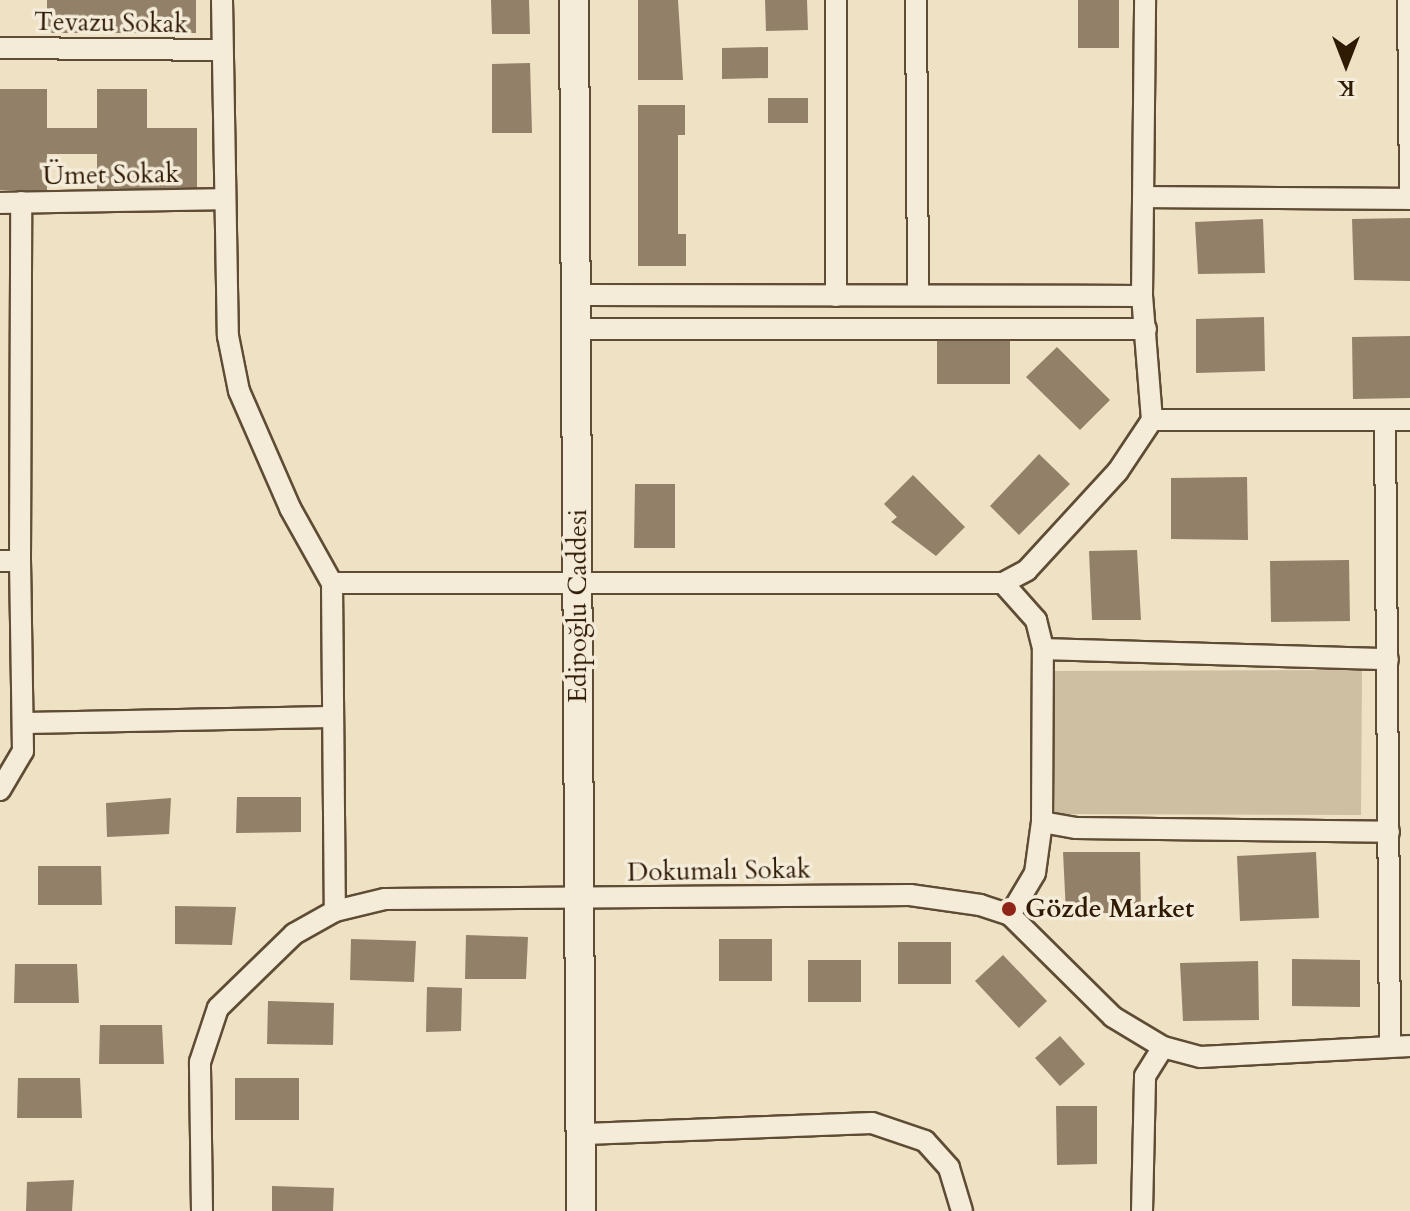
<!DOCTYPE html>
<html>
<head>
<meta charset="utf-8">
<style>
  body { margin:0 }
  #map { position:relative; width:1410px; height:1211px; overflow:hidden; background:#eee1c4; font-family:Cardo,serif }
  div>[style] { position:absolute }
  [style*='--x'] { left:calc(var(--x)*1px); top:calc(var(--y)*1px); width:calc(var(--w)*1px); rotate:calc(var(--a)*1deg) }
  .green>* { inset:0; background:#cebfa3 }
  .building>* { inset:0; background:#928168 }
  .roads { filter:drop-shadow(2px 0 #5f4c34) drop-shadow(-2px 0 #5f4c34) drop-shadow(0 2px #5f4c34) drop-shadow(0 -2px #5f4c34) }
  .street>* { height:20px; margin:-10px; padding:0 10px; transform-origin:10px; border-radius:10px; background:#f4ecd9 }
  .secondary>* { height:28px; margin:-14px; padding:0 14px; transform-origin:14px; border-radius:14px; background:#f4ecd9 }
  .dots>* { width:22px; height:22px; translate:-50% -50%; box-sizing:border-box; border:4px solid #f4ecd9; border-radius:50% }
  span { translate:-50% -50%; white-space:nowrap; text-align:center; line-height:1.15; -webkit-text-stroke:7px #f4ecd9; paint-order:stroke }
  .street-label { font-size:26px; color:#2f1a04 }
  .poi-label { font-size:26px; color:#2f1a04; font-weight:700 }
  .left { translate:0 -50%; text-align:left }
  .north { position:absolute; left:1306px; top:24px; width:80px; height:80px; -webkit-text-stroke:6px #f4ecd9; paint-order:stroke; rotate:180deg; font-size:22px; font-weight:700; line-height:32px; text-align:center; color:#2f1a04 }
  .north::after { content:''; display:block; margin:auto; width:28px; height:36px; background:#2f1a04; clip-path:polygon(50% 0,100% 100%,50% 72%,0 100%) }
</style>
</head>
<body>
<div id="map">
  <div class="green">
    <div style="clip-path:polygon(1362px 670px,1361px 815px,1053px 814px,1051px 671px)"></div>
  </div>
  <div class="building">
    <div style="clip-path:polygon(47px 0,196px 0,196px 33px,47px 33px)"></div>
    <div style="clip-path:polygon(491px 0,529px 0,530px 34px,492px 34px)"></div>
    <div style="clip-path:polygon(638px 0,678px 0,683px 80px,638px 80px)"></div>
    <div style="clip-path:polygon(765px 0,807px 0,808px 30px,766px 31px)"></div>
    <div style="clip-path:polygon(1078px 0,1119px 0,1119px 48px,1078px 48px)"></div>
    <div style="clip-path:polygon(768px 47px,768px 78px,722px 79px,722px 48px)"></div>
    <div style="clip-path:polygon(530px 63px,532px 133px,492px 133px,492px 64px)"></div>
    <div style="clip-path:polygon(0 89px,47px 89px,47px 128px,97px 128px,97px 89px,147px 89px,147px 128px,197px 128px,197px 189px,97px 190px,97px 154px,47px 154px,47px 190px,0 190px)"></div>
    <div style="clip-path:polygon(768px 98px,808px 98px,808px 123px,768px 123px)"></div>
    <div style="clip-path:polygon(638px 105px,685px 105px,685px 135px,678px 135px,678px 234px,686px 234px,686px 266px,638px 266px)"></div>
    <div style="clip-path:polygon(1410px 218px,1410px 281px,1354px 280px,1352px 219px)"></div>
    <div style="clip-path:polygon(1263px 219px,1265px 273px,1198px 274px,1195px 222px)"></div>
    <div style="clip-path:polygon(1264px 317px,1265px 371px,1196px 373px,1196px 319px)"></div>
    <div style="clip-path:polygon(1410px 336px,1410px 398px,1353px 399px,1352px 337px)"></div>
    <div style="clip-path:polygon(937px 340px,1010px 340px,1010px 384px,937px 384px)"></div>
    <div style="clip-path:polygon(1057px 347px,1110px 400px,1080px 430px,1026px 377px)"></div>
    <div style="clip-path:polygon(1039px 454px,1070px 484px,1019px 535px,990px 506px)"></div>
    <div style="clip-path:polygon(913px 475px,965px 527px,936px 556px,891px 522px,897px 517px,884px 504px)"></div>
    <div style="clip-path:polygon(1247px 477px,1248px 540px,1171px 539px,1171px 478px)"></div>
    <div style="clip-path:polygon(635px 484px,675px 484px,675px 548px,634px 548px)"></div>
    <div style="clip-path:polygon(1137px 550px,1141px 620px,1092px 620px,1089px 551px)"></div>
    <div style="clip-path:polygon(1349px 560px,1350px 621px,1271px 622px,1270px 561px)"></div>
    <div style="clip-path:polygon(237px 797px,301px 797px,301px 832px,236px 833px)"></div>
    <div style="clip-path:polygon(171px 798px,169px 834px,107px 837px,106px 803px)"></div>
    <div style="clip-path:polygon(1063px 852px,1140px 852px,1141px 913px,1066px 913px)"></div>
    <div style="clip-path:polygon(1316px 852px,1319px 918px,1240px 921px,1237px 856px)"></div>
    <div style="clip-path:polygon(38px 866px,101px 866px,102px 905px,38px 905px)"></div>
    <div style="clip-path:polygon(175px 906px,236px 907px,232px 945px,175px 944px)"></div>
    <div style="clip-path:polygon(466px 935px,528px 937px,526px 979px,465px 979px)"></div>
    <div style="clip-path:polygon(351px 939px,416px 941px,414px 982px,350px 980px)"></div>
    <div style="clip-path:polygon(719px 939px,772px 939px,772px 981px,719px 981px)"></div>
    <div style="clip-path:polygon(898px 942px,951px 942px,951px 984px,898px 984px)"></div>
    <div style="clip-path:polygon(1003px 955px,1047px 1001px,1019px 1028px,975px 981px)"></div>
    <div style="clip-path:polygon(1292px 959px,1360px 960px,1360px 1007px,1292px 1006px)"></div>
    <div style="clip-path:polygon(808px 960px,861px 960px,861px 1002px,808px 1002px)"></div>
    <div style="clip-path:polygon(1258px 961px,1259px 1020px,1183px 1021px,1180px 963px)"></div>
    <div style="clip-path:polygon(15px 964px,77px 964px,79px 1003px,14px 1003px)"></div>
    <div style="clip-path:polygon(427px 987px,462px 988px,461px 1031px,426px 1032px)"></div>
    <div style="clip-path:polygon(268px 1001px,334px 1003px,333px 1045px,267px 1044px)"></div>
    <div style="clip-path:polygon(100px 1025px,162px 1025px,164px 1064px,99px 1064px)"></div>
    <div style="clip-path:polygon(1060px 1036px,1085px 1064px,1060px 1086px,1035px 1058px)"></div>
    <div style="clip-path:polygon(18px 1078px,80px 1078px,82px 1118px,17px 1118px)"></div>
    <div style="clip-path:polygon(235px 1078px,299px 1078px,299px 1120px,235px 1120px)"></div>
    <div style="clip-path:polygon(1056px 1106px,1097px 1106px,1097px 1164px,1057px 1165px)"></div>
    <div style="clip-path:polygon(74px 1180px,72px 1211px,26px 1211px,27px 1182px)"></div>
    <div style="clip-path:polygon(272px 1186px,334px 1188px,333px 1211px,272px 1211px)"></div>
  </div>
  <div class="roads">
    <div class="street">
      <div style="--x:222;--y:0;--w:336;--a:89"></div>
      <div style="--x:228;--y:336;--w:56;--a:78.7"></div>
      <div style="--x:239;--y:391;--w:128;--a:66.4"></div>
      <div style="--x:290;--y:508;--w:86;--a:60.8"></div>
      <div style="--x:332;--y:583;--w:328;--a:89.5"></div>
      <div style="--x:836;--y:0;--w:296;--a:90"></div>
      <div style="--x:916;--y:0;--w:294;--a:89.6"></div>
      <div style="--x:1408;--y:0;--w:199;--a:89.4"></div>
      <div style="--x:0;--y:48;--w:222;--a:0.5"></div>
      <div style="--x:1146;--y:197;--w:264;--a:0.4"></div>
      <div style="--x:0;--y:203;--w:223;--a:-1"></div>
      <div style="--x:580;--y:295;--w:562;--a:0.1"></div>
      <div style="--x:580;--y:329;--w:566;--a:0"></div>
      <div style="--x:1152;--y:420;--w:258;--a:0"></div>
      <div style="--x:1385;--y:420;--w:626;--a:89.54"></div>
      <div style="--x:0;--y:561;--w:20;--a:0"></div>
      <div style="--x:20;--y:561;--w:359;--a:-89.8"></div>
      <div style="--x:332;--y:583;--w:671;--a:0"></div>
      <div style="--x:1003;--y:583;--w:27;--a:-28"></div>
      <div style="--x:1027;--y:570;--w:134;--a:-47.4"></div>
      <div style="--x:1118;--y:471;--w:61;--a:-56.3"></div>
      <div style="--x:1152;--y:420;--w:124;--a:-94.6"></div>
      <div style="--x:1142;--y:296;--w:296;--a:-89.4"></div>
      <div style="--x:1003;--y:583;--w:50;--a:48.3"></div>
      <div style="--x:1036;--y:620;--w:30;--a:76"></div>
      <div style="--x:1043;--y:649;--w:345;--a:1.7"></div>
      <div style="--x:23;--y:723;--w:310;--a:-1.1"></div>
      <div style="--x:0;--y:790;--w:45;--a:-59.5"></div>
      <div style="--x:23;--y:751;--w:190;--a:-90.9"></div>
      <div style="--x:1042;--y:822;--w:35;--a:10"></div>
      <div style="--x:1076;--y:828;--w:313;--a:0.7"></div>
      <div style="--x:1010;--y:915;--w:49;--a:-59.2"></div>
      <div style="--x:1035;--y:873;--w:51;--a:-82.2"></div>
      <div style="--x:1042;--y:822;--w:173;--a:-89.7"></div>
      <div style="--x:585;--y:1134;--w:287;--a:-2.2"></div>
      <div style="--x:872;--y:1123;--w:56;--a:18.8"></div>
      <div style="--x:925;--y:1141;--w:36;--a:48"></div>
      <div style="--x:949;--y:1168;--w:45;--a:73.2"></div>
      <div style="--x:202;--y:1211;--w:149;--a:-90.8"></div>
      <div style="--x:200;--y:1062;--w:57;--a:-71.6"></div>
      <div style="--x:218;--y:1008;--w:106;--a:-44.2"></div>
      <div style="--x:294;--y:934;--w:47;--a:-29.3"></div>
      <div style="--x:335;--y:911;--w:51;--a:-13.5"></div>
      <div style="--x:385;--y:899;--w:525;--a:-0.44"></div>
      <div style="--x:910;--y:895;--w:71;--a:8.1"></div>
      <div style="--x:980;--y:905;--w:32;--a:18"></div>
      <div style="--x:1010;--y:915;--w:145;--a:44.7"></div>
      <div style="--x:1113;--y:1017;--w:58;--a:31"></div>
      <div style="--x:1163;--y:1047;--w:39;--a:15"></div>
      <div style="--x:1201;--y:1057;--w:209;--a:-3"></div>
      <div style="--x:1142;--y:1211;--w:135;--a:-88.7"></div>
      <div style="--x:1145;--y:1076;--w:34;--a:-58"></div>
    </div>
    <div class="secondary">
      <div style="--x:574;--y:0;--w:1211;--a:89.67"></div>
    </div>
  </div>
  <div class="dots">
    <div style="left:1009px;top:909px;background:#8f2418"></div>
  </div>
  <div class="street-label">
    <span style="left:111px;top:23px;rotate:1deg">Tevazu Sokak</span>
    <span style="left:111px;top:175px;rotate:-1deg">Ümet Sokak</span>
    <span style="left:578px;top:606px;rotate:-90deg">Edipoğlu Caddesi</span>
    <span style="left:719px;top:871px;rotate:-1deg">Dokumalı Sokak</span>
  </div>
  <div class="poi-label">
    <span class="left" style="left:1025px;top:909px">Gözde Market</span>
  </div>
  <div class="north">K</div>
</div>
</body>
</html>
